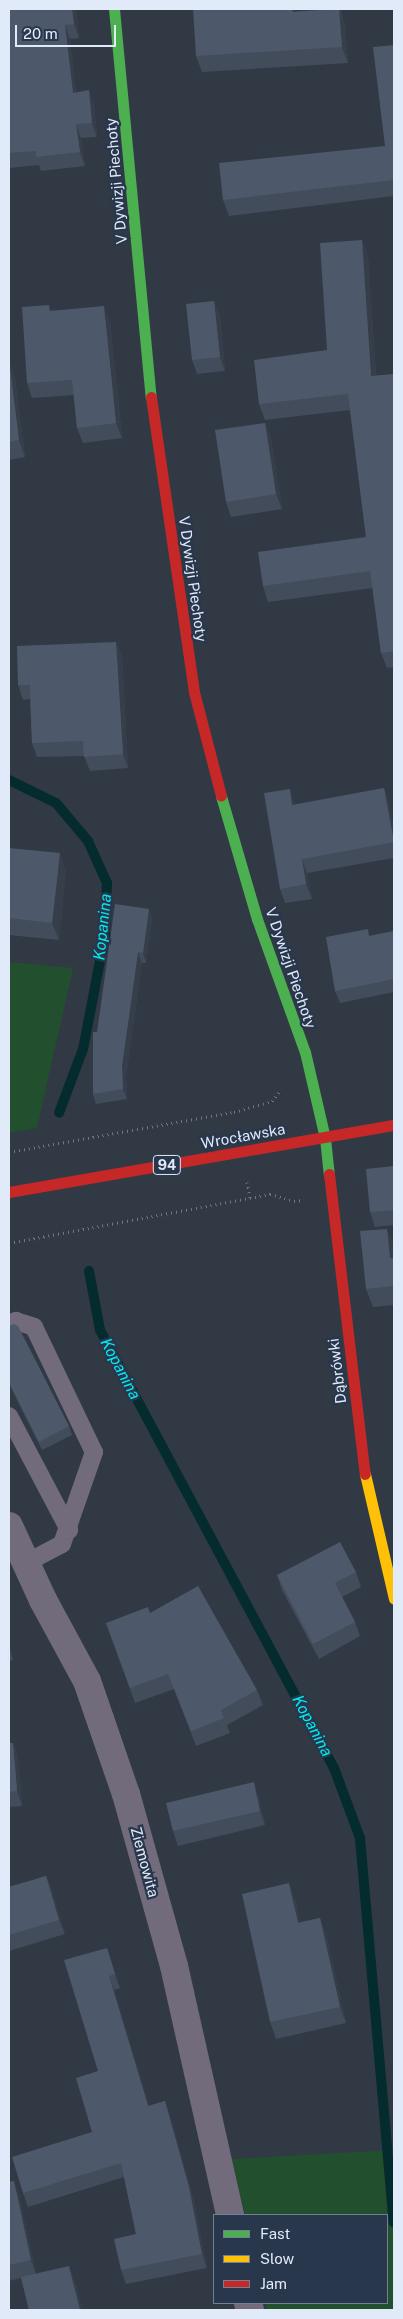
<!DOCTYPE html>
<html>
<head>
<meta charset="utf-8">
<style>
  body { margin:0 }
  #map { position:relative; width:403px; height:2319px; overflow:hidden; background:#313945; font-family:"Public Sans",sans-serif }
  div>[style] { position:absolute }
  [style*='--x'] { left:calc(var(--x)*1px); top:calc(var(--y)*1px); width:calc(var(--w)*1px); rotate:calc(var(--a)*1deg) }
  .green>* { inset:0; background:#22502e }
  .stream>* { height:10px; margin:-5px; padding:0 5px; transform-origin:5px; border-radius:5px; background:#042b2d }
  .path>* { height:3px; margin-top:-1.5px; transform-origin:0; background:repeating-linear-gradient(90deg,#777480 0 1px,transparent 0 5px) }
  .lane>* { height:18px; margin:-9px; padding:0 9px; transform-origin:9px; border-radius:9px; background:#726b7b }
  .street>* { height:28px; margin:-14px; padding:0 14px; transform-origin:14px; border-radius:14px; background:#726b7b }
  .fast>* { height:11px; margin:-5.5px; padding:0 5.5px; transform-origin:5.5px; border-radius:5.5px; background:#4caf50 }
  .slow>* { height:11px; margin:-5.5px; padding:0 5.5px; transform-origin:5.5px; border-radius:5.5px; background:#ffc107 }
  .jam>* { height:11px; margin:-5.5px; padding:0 5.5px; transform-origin:5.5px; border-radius:5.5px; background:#c62828 }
  .wall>* { inset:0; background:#424c5b }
  .shaded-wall>* { inset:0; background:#363e4a }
  .building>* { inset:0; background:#4d586a }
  span { translate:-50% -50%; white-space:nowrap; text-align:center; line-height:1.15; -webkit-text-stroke:4.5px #29374d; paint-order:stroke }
  .shield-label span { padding:1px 4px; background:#29374d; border:1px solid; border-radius:4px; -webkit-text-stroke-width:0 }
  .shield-label { font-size:14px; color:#e1eaf9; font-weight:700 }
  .street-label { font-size:15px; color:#e1eaf9 }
  .water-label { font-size:16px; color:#00ebf1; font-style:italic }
  .frame { position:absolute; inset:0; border:10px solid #e1eaf9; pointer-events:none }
  .legend { position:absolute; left:213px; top:2214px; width:175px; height:90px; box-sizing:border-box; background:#29374d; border:1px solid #737f92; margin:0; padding:6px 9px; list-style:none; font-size:15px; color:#e1eaf9 }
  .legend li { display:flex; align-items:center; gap:10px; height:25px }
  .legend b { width:25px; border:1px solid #737f92 }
  .scale { position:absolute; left:15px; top:25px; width:101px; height:22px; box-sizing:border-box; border:2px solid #e1eaf9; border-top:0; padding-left:6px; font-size:15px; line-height:18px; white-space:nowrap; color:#e1eaf9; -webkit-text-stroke:4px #29374d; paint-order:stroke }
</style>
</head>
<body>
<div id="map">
  <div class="green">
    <div style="clip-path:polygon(9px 962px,73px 968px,37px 1128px,9px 1133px)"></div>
    <div style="clip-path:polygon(394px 2150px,394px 2310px,267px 2310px,265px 2303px,387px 2303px,387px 2215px,245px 2215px,232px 2159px)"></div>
  </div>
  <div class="stream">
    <div style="--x:9;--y:780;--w:52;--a:26.1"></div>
    <div style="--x:56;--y:803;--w:50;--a:49.9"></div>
    <div style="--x:88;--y:841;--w:46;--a:65.7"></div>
    <div style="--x:107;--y:883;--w:52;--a:92.2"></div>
    <div style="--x:105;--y:935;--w:116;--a:100.9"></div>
    <div style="--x:83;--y:1049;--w:68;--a:110.6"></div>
    <div style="--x:89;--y:1271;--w:60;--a:79.4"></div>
    <div style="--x:100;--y:1330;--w:497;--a:61.9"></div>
    <div style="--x:334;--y:1768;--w:75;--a:69.6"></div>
    <div style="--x:360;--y:1838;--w:386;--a:85"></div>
  </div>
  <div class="path">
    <div style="--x:9;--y:1152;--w:229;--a:-10.1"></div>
    <div style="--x:234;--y:1112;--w:40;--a:-16"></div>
    <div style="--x:272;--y:1101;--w:15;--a:-53"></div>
    <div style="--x:247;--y:1182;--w:16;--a:79"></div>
    <div style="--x:9;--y:1243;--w:266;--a:-10.6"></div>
    <div style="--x:270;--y:1194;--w:25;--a:16"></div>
    <div style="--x:294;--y:1201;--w:8;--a:-7"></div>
  </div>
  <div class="lane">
    <div style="--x:9;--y:1324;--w:8;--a:-23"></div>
    <div style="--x:16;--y:1321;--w:19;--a:18"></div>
    <div style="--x:34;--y:1327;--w:139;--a:64.4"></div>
    <div style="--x:94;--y:1452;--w:97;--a:109.2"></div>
    <div style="--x:62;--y:1544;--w:41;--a:152.2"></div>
    <div style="--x:9;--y:1416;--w:129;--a:62.2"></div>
  </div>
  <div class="street">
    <div style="--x:9;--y:1526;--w:81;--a:65.3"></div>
    <div style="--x:43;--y:1600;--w:92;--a:61.5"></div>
    <div style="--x:87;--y:1681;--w:120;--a:71"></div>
    <div style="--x:126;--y:1794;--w:179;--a:74.4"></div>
    <div style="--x:174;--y:1966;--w:255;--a:77.3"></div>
    <div style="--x:248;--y:2303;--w:7;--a:74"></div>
  </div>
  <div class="fast">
    <div style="--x:114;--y:9;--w:390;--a:84.6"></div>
    <div style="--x:221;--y:796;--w:128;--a:73.7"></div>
    <div style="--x:257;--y:919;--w:141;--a:70.2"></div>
    <div style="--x:305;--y:1052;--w:88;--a:76.9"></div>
    <div style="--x:325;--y:1138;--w:36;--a:84"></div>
  </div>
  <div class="slow">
    <div style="--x:365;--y:1474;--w:128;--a:76.9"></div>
  </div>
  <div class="jam">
    <div style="--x:151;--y:397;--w:298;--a:81.7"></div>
    <div style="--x:194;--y:692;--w:107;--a:75.4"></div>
    <div style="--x:329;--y:1174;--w:302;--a:83.2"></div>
    <div style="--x:9;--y:1192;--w:391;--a:-9.9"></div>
  </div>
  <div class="wall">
    <div style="clip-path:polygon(9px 9px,76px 9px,79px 38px,70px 39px,76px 92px,94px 104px,97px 137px,81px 138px,85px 166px,41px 171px,39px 165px,9px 168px)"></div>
    <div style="clip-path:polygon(340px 9px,345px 25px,348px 63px,202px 72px,196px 56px,298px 11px)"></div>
    <div style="clip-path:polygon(394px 45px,394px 196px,229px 216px,223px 200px,385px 146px)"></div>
    <div style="clip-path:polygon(362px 240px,368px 256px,376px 376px,394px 374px,394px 667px,387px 668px,381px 653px,373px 588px,268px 602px,263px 586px,366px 537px,350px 410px,265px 420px,259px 404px,327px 350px)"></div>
    <div style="clip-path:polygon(214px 301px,220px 316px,225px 371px,197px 374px,192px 360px)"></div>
    <div style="clip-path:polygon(51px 310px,110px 321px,122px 438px,83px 443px,77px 428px,74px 395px,32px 398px,27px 383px)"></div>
    <div style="clip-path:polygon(9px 361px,15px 378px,25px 457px,9px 460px)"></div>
    <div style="clip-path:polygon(265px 423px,271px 438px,282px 509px,231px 517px,226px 502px)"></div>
    <div style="clip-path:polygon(116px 642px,122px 657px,128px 768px,90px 771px,84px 756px,37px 757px,32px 743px,30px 699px,23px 700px,18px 685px)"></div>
    <div style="clip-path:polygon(384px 788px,389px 802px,394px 830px,394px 858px,307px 873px,312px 899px,285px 903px,280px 889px,295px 805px)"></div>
    <div style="clip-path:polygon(9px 848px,66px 871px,59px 940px,9px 935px)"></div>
    <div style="clip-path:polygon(149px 909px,152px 919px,146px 963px,142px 963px,126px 1076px,127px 1099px,96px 1104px,93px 1094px,97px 1032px)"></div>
    <div style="clip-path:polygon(394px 931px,394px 992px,340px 1003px,335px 991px,370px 936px)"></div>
    <div style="clip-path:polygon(394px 1166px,394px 1225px,375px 1227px,370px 1212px)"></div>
    <div style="clip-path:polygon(387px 1229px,394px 1247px,394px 1305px,373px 1307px,366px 1289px)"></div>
    <div style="clip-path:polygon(9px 1326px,69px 1426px,72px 1435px,42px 1450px,9px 1384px)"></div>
    <div style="clip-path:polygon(356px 1572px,361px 1587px,342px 1597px,355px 1622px,360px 1636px,319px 1659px,282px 1590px,277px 1575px)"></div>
    <div style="clip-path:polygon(150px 1613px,257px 1690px,263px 1705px,227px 1725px,230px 1733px,196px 1746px,174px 1689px,135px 1703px,106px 1623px)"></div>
    <div style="clip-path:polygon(9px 1642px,13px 1660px,9px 1661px)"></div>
    <div style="clip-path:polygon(9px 1743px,13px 1743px,18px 1758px,22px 1806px,9px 1807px)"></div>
    <div style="clip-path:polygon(259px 1797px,265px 1825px,178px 1846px,173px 1831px)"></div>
    <div style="clip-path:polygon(46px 1876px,52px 1890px,65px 1934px,9px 1951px,9px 1887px)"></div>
    <div style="clip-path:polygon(295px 1899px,300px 1922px,320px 1918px,326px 1934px,346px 2023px,276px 2039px,270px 2022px)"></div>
    <div style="clip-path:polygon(107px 1948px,120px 1988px,114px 1990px,149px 2106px,165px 2101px,170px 2115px,194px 2201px,207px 2268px,126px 2284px,121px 2270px,136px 2234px,124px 2177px,28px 2207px,23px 2193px,92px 2132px,98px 2071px)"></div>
    <div style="clip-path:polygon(9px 2182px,19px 2195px,36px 2274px,76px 2284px,82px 2310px,29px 2310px,21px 2278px,9px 2281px)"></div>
  </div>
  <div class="shaded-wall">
    <div style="clip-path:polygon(72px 9px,76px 9px,79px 38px,74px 24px)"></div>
    <div style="clip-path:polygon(292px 9px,297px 9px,298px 28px,293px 12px)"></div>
    <div style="clip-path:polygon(339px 9px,345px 25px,348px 63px,342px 47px)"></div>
    <div style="clip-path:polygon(65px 25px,70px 39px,78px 107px,73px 93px)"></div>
    <div style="clip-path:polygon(89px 90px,94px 104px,97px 137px,92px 123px)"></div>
    <div style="clip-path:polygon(76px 124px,81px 138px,85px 166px,80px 152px)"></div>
    <div style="clip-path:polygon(362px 240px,368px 256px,377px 392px,371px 376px)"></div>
    <div style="clip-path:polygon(214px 301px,220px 316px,225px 371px,220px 357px)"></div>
    <div style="clip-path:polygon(104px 306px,110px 321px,122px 438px,116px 423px)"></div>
    <div style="clip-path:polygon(9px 361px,15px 378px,25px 457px,19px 440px)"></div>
    <div style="clip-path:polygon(265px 423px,271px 438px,282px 509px,276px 494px)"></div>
    <div style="clip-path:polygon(116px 642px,122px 657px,128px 768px,123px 754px)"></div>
    <div style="clip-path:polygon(384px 788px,389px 802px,394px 830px,394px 843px)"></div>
    <div style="clip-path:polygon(290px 789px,295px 803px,298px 820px,292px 805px)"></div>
    <div style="clip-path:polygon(60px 853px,66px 871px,59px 940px,52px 923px)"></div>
    <div style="clip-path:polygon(302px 859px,307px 873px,312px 899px,306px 884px)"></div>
    <div style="clip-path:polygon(149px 909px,152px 919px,146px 963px,143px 953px)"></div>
    <div style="clip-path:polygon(138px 952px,142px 963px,126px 1076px,127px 1099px,123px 1089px,122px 1066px)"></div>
    <div style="clip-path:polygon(387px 1229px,394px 1247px,394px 1270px,390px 1258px)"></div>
    <div style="clip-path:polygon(9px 1642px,13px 1660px,9px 1647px)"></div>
    <div style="clip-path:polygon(13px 1743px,18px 1758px,22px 1806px,17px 1791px)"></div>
    <div style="clip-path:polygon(254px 1782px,259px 1797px,265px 1825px,260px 1811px)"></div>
    <div style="clip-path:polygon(46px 1876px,52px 1890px,65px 1934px,59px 1920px)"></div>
    <div style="clip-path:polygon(289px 1883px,295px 1899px,304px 1939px,298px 1923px)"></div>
    <div style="clip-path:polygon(320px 1918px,326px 1934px,346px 2023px,340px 2007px)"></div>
    <div style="clip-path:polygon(107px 1948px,112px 1962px,120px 1988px,115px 1974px)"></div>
    <div style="clip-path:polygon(109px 1976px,114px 1990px,153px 2120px,148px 2106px)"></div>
    <div style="clip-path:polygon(165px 2101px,170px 2115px,194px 2201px,207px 2268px,202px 2254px)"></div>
    <div style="clip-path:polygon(14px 2181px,19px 2195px,36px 2275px,31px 2260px)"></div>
    <div style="clip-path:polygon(69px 2266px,76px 2284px,82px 2310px,80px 2310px)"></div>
  </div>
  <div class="building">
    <div style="clip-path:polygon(9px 9px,72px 9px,74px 24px,65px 25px,73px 93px,89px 90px,92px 123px,76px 124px,80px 152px,36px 157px,36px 151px,9px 153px)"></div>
    <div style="clip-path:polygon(193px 9px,292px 9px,293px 12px,339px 9px,342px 47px,196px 56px)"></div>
    <div style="clip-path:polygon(394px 45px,394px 180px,223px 200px,219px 163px,385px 146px,373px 47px)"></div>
    <div style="clip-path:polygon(362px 240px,371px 376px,394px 374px,394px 651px,381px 653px,370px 571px,263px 586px,258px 552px,366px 537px,348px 394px,259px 404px,254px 360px,327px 350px,320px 243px)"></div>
    <div style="clip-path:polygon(214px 301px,220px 357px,192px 360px,186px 304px)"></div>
    <div style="clip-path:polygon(49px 305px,50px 311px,104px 306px,116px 423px,77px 428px,72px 380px,27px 383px,22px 307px)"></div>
    <div style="clip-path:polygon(9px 361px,19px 440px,9px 442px)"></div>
    <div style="clip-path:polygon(265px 423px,276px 494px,226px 502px,215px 430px)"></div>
    <div style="clip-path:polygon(116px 642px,123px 754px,84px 757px,83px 741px,32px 743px,30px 685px,18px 685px,17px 646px)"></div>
    <div style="clip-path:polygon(384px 788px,394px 842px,302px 859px,306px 884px,280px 889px,264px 793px,290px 789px,292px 805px)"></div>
    <div style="clip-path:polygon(9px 848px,60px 853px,52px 923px,9px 918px)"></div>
    <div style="clip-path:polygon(115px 904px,149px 909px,143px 953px,138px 952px,122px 1066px,123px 1089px,93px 1094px,93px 1032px,97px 1032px)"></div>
    <div style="clip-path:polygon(368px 929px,369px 936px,394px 931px,394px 979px,335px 991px,326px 937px)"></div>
    <div style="clip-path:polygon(394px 1166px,394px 1210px,370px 1212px,366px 1169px)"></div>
    <div style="clip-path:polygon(387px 1229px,390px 1258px,394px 1258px,394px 1286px,366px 1289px,360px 1231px)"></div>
    <div style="clip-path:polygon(14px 1324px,18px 1326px,69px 1426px,39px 1442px,9px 1382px,9px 1326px)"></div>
    <div style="clip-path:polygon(340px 1542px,356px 1572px,335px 1583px,355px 1622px,313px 1644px,277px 1575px)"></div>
    <div style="clip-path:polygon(198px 1586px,257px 1690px,221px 1710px,224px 1718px,191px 1731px,168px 1674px,130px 1688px,106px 1623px,148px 1607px,150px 1613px)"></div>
    <div style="clip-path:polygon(9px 1743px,13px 1743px,17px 1791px,9px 1792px)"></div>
    <div style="clip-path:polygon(254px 1782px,260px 1811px,173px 1831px,166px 1803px)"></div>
    <div style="clip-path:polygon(46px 1876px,59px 1920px,9px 1935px,9px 1887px)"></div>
    <div style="clip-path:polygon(289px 1883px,298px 1923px,320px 1918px,340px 2007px,270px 2022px,242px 1894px)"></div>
    <div style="clip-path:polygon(107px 1948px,115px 1974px,109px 1976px,148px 2106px,165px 2101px,189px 2187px,202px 2254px,121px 2270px,114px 2239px,136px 2234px,121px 2163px,23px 2193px,12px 2157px,92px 2132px,76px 2078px,98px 2071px,64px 1960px)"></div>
    <div style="clip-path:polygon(14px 2181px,31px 2260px,9px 2265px,9px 2182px)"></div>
    <div style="clip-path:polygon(69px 2266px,80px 2310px,29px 2310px,21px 2277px)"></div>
  </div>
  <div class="shield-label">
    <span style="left:167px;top:1165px">94</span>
  </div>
  <div class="street-label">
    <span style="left:116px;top:181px;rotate:-95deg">V Dywizji Piechoty</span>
    <span style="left:193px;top:579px;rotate:82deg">V Dywizji Piechoty</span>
    <span style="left:291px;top:968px;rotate:71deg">V Dywizji Piechoty</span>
    <span style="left:243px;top:1136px;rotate:-10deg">Wrocławska</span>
    <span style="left:337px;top:1371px;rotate:-97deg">Dąbrówki</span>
    <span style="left:145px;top:1862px;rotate:75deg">Ziemowita</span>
  </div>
  <div class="water-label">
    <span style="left:103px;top:927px;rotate:-84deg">Kopanina</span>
    <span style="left:120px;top:1369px;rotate:62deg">Kopanina</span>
    <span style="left:312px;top:1726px;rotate:62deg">Kopanina</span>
  </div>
  <div class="frame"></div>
  <ul class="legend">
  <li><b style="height:6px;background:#4caf50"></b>Fast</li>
  <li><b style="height:6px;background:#ffc107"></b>Slow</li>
  <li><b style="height:6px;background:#c62828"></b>Jam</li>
  </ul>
  <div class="scale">20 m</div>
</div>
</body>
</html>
